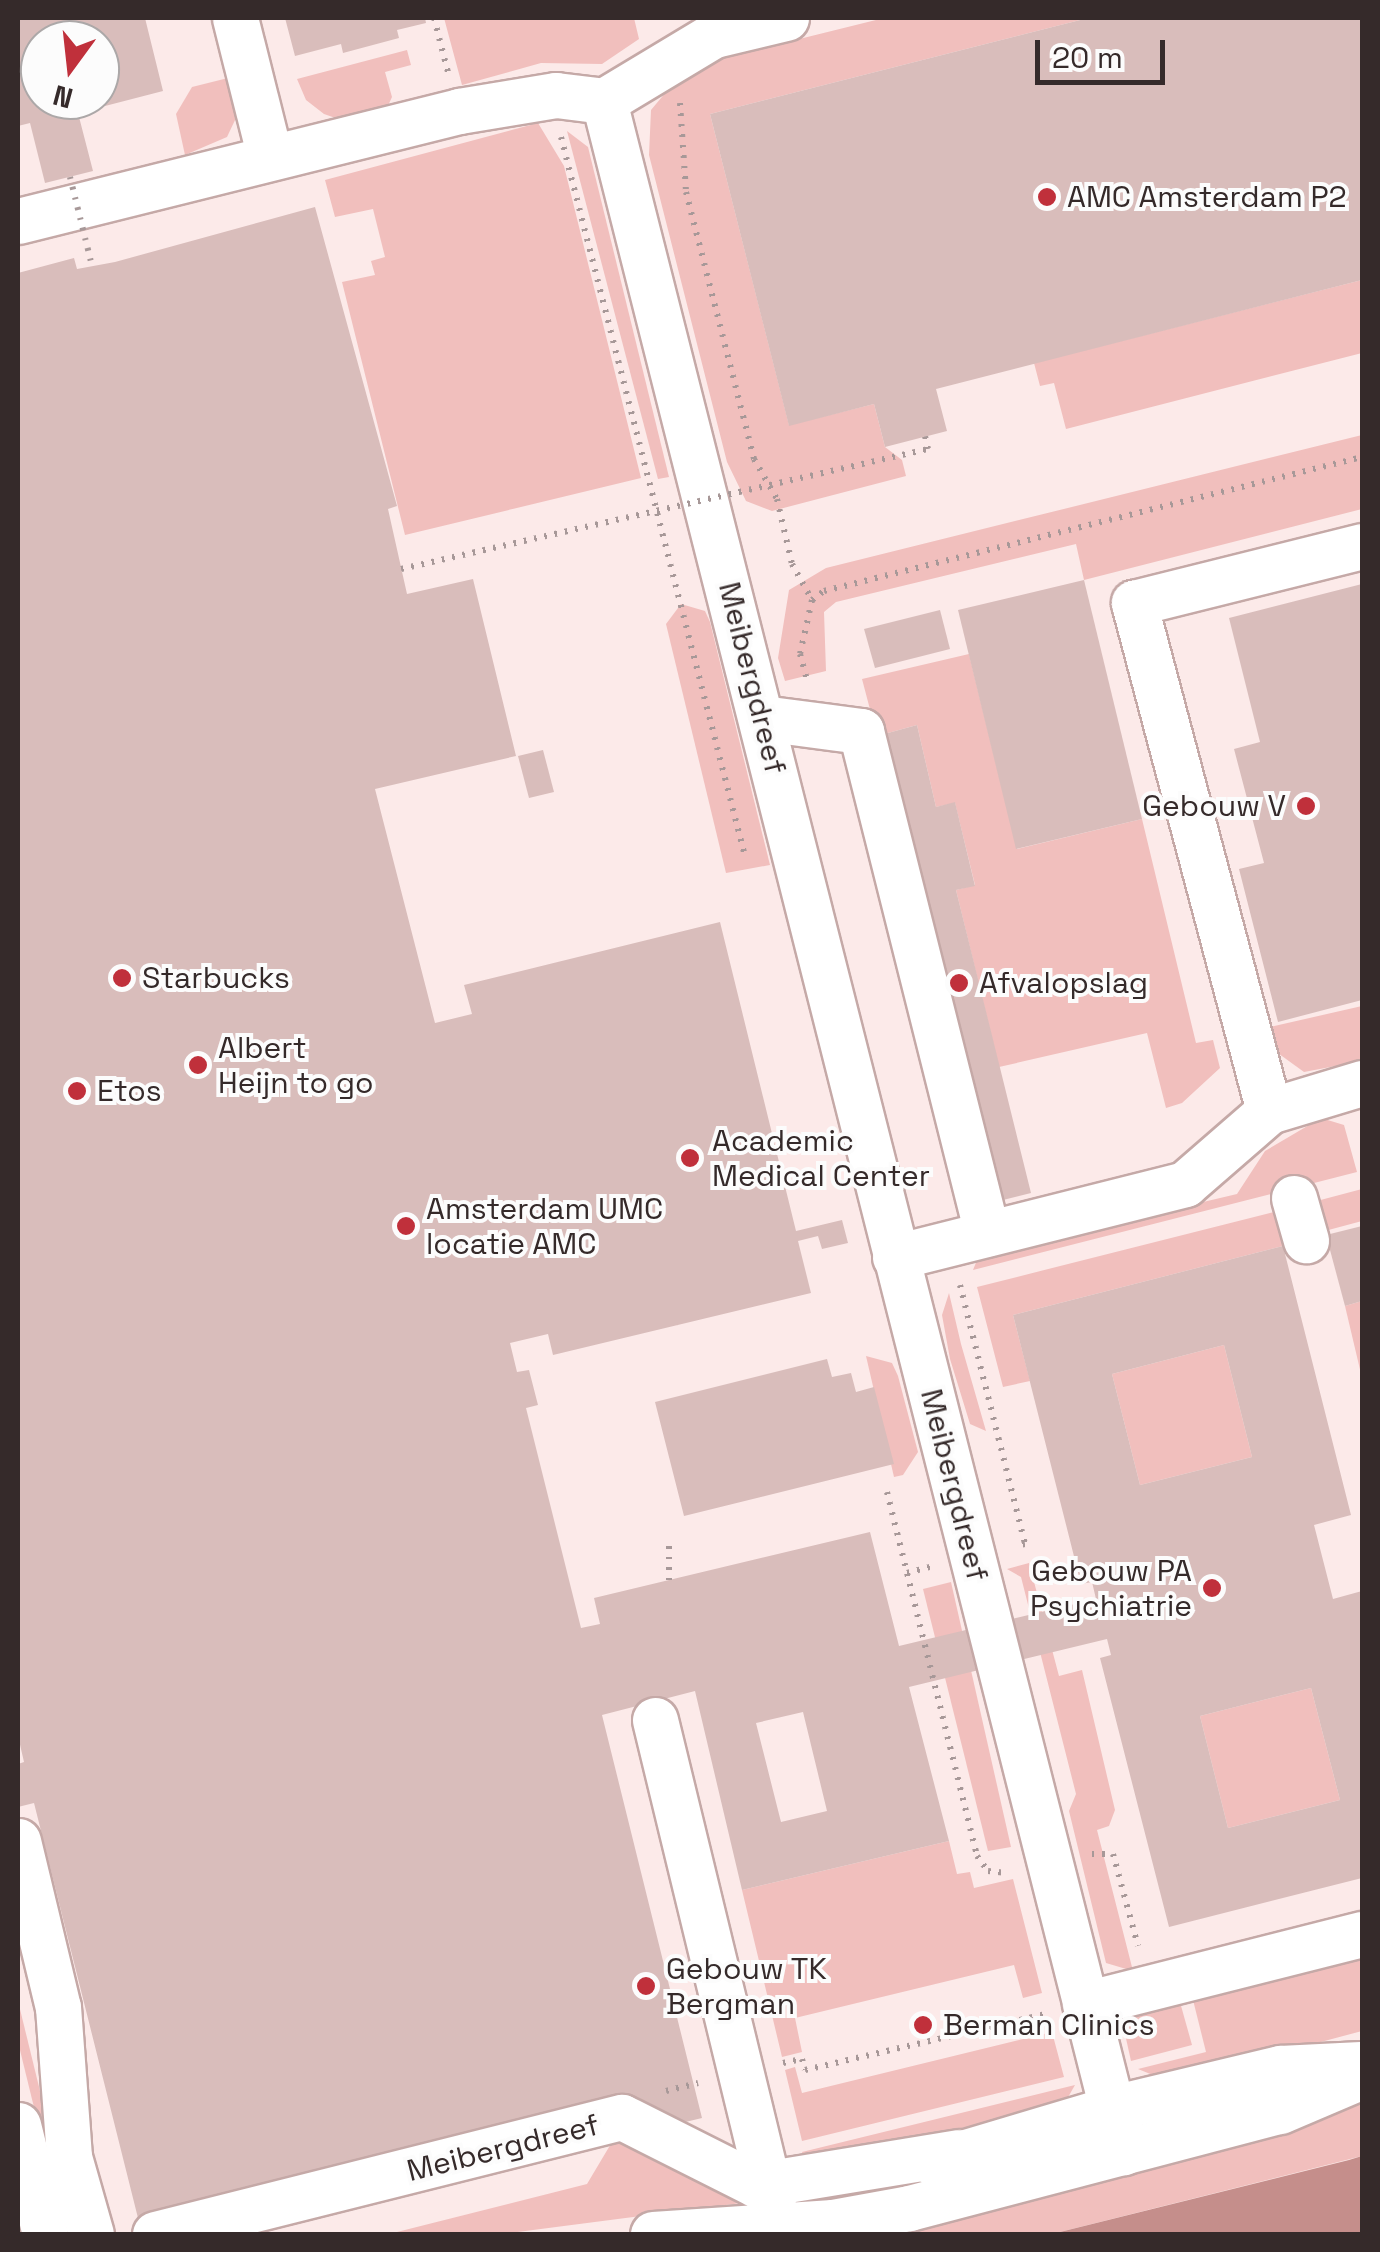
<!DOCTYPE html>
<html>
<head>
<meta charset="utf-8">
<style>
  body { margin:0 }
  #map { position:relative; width:1380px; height:2252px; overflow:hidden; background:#fceae9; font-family:"Space Grotesk",sans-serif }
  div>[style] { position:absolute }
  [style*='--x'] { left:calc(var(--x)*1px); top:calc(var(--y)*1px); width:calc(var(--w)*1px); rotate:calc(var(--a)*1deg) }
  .green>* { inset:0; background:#f1bfbd }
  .water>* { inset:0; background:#c58e8b }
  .building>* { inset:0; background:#d9bdbb }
  .path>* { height:6px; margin-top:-3px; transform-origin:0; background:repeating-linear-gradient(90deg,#a79898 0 2.5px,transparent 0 10.5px) }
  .roads { filter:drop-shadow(2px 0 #c5a9a7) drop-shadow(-2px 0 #c5a9a7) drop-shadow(0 2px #c5a9a7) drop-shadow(0 -2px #c5a9a7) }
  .minor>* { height:45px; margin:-22.5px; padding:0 22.5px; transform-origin:22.5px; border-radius:22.5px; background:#fff }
  .path-bridge>* { height:6px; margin-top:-3px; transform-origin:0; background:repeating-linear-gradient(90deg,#a79898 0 2.5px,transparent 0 10.5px) }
  .dots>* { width:28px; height:28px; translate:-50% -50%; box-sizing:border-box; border:5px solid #fcfcfc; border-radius:50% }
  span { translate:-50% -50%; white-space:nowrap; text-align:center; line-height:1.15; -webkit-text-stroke:8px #fcfcfc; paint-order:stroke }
  .poi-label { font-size:30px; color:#352a2a }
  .left { translate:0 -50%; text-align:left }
  .right { translate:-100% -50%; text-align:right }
  .street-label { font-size:30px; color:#352a2a }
  .frame { position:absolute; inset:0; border:20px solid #352a2a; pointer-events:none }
  .north { position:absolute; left:20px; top:20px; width:100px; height:100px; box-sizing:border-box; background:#fcfcfc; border:2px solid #aca8a8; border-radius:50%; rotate:195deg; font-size:28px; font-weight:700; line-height:40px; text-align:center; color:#352a2a }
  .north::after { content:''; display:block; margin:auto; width:35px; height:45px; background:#c0303b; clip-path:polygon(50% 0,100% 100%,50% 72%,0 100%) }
  .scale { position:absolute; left:1035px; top:40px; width:130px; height:45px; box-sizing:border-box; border:5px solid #352a2a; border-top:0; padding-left:12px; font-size:30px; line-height:35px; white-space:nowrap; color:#352a2a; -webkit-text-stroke:8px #fcfcfc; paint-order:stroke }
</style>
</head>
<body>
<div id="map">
  <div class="green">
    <div style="clip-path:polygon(444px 18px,634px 18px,639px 39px,602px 64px,541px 63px,462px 85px)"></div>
    <div style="clip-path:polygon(884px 18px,1088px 18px,710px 114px,789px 425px,874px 404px,885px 447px,902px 460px,906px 476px,772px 511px,746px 501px,727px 462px,649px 155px,651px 110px,687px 67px)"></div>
    <div style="clip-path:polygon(407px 50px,411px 65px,385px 72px,392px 97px,386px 110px,344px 121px,324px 114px,306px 100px,297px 79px)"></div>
    <div style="clip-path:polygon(232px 77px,236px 118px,227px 137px,185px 155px,176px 114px,192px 87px)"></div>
    <div style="clip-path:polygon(538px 123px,564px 166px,641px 478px,405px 535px,342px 282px,375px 275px,371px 261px,385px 257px,373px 209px,335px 217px,325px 180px)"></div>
    <div style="clip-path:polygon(567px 131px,588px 147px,669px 477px,658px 479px)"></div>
    <div style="clip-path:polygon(1362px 280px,1362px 353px,1066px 429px,1054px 383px,1040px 386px,1034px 363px)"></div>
    <div style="clip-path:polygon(1362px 435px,1362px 509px,1084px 580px,1076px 544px,836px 602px,824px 612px,826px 671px,785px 681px,778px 658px,789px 590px,826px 568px)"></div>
    <div style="clip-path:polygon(681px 604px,705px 611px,710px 622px,770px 865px,726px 873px,666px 624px)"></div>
    <div style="clip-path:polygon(969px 654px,1017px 849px,1142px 819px,1196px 1043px,1213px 1040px,1220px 1068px,1182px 1103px,1166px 1108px,1147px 1033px,999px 1067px,956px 890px,975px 885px,955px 803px,936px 807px,917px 725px,877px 736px,862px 679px)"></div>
    <div style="clip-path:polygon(1362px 1006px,1362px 1061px,1304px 1072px,1275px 1051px,1270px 1027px)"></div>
    <div style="clip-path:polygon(1321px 1118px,1344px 1125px,1357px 1172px,973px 1270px,979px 1255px,1237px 1194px,1265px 1151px)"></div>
    <div style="clip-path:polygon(1362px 1189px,1362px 1221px,1321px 1232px,1313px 1202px)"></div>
    <div style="clip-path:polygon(1274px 1212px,1283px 1246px,1013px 1315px,1030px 1381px,1003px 1387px,977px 1287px)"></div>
    <div style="clip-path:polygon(949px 1293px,961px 1344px,986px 1431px,970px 1424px,950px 1359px,942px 1315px)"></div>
    <div style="clip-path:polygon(1362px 1301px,1362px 1378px,1345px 1306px)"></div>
    <div style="clip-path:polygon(1224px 1345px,1252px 1457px,1140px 1485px,1112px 1374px)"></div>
    <div style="clip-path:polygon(866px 1356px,892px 1363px,898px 1376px,918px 1452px,903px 1475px,894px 1477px)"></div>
    <div style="clip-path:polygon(1029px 1563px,1059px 1676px,1082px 1670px,1115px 1810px,1109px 1826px,1097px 1830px,1133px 1971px,1106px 1963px,1069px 1811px,1076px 1794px,1021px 1577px,1007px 1569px)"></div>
    <div style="clip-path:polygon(951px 1582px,1011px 1847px,988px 1851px,923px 1589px)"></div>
    <div style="clip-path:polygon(1311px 1688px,1340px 1800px,1228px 1828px,1200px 1716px)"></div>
    <div style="clip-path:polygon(949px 1841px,957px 1874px,970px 1872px,974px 1888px,1013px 1879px,1042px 1993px,1023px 1998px,1014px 1965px,795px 2018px,802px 2052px,782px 2057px,742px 1890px)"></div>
    <div style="clip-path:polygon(1362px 1948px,1362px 2031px,1170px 2082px,1138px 2069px,1206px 2052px,1191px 1992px)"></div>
    <div style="clip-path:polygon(1178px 1995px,1192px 2045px,1131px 2061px,1125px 2034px,1133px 2013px)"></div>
    <div style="clip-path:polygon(18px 2001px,75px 2234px,65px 2234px,18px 2042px)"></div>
    <div style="clip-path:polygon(1052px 2032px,1064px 2077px,802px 2141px,785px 2070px,795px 2067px,802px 2093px)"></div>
    <div style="clip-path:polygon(1075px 2085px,1067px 2099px,1047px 2109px,805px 2163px,802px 2152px)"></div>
    <div style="clip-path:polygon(1362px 2101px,1362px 2156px,1052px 2234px,848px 2234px)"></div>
    <div style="clip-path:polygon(615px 2137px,749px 2202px,502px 2234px,389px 2234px,587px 2184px)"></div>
  </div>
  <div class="water">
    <div style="clip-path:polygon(1362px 2156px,1362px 2234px,1052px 2234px,1349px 2160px)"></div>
  </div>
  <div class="building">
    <div style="clip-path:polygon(evenodd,18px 18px,145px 18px,163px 91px,78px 113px,93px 171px,45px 183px,30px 123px,18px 126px,18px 18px,40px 40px,100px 40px,100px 100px,40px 100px,40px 40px)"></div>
    <div style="clip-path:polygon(285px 18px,425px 18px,426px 23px,397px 30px,399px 38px,343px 53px,341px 44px,295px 56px)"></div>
    <div style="clip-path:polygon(1088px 18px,1362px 18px,1362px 280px,936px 389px,947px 431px,885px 447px,874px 404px,789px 426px,710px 114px)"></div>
    <div style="clip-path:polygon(evenodd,315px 207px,397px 506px,388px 509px,407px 594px,473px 579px,516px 756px,375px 789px,435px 1023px,472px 1014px,464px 985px,720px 922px,796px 1231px,842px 1220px,848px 1243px,822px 1249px,818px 1236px,798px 1241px,811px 1293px,553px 1355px,548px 1334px,510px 1343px,517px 1372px,529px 1370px,538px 1405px,526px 1408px,581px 1628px,600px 1624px,594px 1598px,870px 1532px,899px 1646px,1096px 1599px,1092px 1582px,1081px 1584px,1013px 1315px,1283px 1246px,1351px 1515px,1314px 1525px,1333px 1599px,1362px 1591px,1362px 1878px,1169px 1927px,1100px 1658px,1111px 1655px,1107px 1639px,909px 1687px,949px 1841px,742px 1890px,695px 1691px,602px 1715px,702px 2118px,221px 2234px,142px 2234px,34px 1803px,18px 1807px,18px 1764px,24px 1762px,18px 1736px,18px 273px,74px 258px,77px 269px,115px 262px,315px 207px,1224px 1345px,1252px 1457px,1140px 1485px,1112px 1374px,1224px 1345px,315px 207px,1311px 1688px,1340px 1800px,1228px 1828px,1200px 1716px,1311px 1688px,315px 207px,803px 1712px,827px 1811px,781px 1822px,756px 1723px,803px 1712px)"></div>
    <div style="clip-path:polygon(1084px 580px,1142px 819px,1016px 849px,958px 610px)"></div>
    <div style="clip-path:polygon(1362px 584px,1362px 1000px,1278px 1022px,1239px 869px,1264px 863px,1234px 749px,1260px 742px,1229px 618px)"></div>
    <div style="clip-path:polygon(940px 610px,950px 649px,875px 668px,864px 629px)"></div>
    <div style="clip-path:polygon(917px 725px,936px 807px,955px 802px,975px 886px,956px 890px,1031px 1193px,995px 1202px,877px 736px)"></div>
    <div style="clip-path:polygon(543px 750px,554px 792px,529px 798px,518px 756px)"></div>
    <div style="clip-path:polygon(1362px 1226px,1362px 1301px,1345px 1306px,1326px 1235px)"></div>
    <div style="clip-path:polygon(827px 1359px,832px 1377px,851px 1373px,856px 1392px,874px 1387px,894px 1464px,684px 1516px,655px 1402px)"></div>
  </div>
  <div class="path">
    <div style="--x:434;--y:18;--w:56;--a:75.5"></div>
    <div style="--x:680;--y:103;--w:89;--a:86.1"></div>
    <div style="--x:686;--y:192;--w:276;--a:75.7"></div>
    <div style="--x:754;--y:459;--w:46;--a:60.1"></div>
    <div style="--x:777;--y:499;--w:67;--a:77"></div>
    <div style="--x:792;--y:564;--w:41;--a:60.9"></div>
    <div style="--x:812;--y:600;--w:55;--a:102.5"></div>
    <div style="--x:800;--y:654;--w:28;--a:75"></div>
    <div style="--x:561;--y:137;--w:742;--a:75.65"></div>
    <div style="--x:812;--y:600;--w:15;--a:-37"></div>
    <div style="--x:824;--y:591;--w:554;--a:-13.99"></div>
    <div style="--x:960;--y:1285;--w:267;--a:75.9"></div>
    <div style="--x:1025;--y:1544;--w:10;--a:169"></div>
    <div style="--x:887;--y:1492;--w:375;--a:76.1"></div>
    <div style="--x:977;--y:1856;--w:19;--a:54"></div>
    <div style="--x:988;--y:1871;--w:19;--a:6"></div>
    <div style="--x:907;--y:1573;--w:24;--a:-15"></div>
    <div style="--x:669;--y:1580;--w:35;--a:-90"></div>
    <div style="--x:1092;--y:1854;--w:21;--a:0"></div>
    <div style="--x:1113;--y:1854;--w:95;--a:74.8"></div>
    <div style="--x:783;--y:2063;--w:19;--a:-12"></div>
    <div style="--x:802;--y:2059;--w:11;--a:75"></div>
    <div style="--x:805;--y:2070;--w:246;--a:-13.1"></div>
    <div style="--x:666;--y:2091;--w:33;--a:-14"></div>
  </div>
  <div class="roads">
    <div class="minor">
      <div style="--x:235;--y:18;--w:143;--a:75.9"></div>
      <div style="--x:604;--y:101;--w:2116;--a:75.8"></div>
      <div style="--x:18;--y:221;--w:455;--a:-14"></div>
      <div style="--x:459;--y:111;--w:98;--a:-9.4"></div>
      <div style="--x:556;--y:95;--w:48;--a:7.1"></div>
      <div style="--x:604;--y:101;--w:128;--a:-31"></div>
      <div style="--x:714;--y:35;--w:74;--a:-13.3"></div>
      <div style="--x:762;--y:718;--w:100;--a:7.5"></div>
      <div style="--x:861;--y:731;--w:518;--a:75.91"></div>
      <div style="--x:1269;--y:1111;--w:526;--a:-104.88"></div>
      <div style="--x:1134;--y:603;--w:235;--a:-14"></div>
      <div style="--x:1294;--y:1198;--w:44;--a:74.1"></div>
      <div style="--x:895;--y:1257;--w:299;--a:-14.1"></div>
      <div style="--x:1185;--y:1184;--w:111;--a:-41"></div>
      <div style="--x:1269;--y:1111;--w:97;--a:-16.8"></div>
      <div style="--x:655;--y:1720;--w:504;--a:76.35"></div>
      <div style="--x:18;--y:1841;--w:171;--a:76.5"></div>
      <div style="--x:58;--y:2007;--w:150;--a:85.8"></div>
      <div style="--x:69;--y:2157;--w:80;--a:74.1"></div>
      <div style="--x:1085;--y:2004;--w:286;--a:-14.2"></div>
      <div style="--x:18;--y:2125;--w:112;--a:76.1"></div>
      <div style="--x:932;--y:2162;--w:189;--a:-16.6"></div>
      <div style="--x:1113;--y:2108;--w:172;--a:-13.5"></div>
      <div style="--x:1280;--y:2068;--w:81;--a:-2.8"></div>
      <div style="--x:155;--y:2234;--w:481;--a:-14.1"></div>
      <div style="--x:622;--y:2117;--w:151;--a:26.7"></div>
      <div style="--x:757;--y:2185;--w:204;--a:-9.3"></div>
      <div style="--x:653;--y:2234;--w:180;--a:-3.8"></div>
      <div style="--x:833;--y:2222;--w:77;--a:-10.4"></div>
      <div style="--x:909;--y:2208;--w:383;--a:-14.7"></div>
      <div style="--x:1280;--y:2111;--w:89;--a:-23.1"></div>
    </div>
  </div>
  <div class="path-bridge">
    <div style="--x:70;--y:177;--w:92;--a:76.1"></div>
    <div style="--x:401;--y:569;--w:540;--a:-12.83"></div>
    <div style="--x:928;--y:449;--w:13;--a:-103"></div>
  </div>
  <div class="dots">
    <div style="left:1047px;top:197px;background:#c0303b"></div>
    <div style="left:1306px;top:806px;background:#c0303b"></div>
    <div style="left:122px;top:978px;background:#c0303b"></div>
    <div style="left:959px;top:983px;background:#c0303b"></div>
    <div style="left:198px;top:1065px;background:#c0303b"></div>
    <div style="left:77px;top:1091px;background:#c0303b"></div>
    <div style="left:690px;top:1158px;background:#c0303b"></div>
    <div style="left:406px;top:1226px;background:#c0303b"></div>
    <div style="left:1212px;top:1588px;background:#c0303b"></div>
    <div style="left:646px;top:1986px;background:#c0303b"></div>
    <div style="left:923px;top:2025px;background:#c0303b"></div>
  </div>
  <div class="poi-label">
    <span class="left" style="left:1067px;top:197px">AMC Amsterdam P2</span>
    <span class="right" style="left:1286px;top:806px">Gebouw V</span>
    <span class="left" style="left:142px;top:978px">Starbucks</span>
    <span class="left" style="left:979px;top:983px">Afvalopslag</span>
    <span class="left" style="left:218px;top:1065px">Albert<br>Heijn to go</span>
    <span class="left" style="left:97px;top:1091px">Etos</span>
    <span class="left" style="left:712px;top:1158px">Academic<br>Medical Center</span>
    <span class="left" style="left:426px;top:1226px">Amsterdam UMC<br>locatie AMC</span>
    <span class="right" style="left:1192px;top:1588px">Gebouw PA<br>Psychiatrie</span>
    <span class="left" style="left:666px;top:1986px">Gebouw TK<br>Bergman</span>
    <span class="left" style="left:943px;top:2025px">Berman Clinics</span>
  </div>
  <div class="street-label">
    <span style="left:752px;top:678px;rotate:76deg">Meibergdreef</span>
    <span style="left:954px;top:1485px;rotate:76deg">Meibergdreef</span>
    <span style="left:503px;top:2148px;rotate:-14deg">Meibergdreef</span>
  </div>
  <div class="frame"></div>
  <div class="north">N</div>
  <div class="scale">20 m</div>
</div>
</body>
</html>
